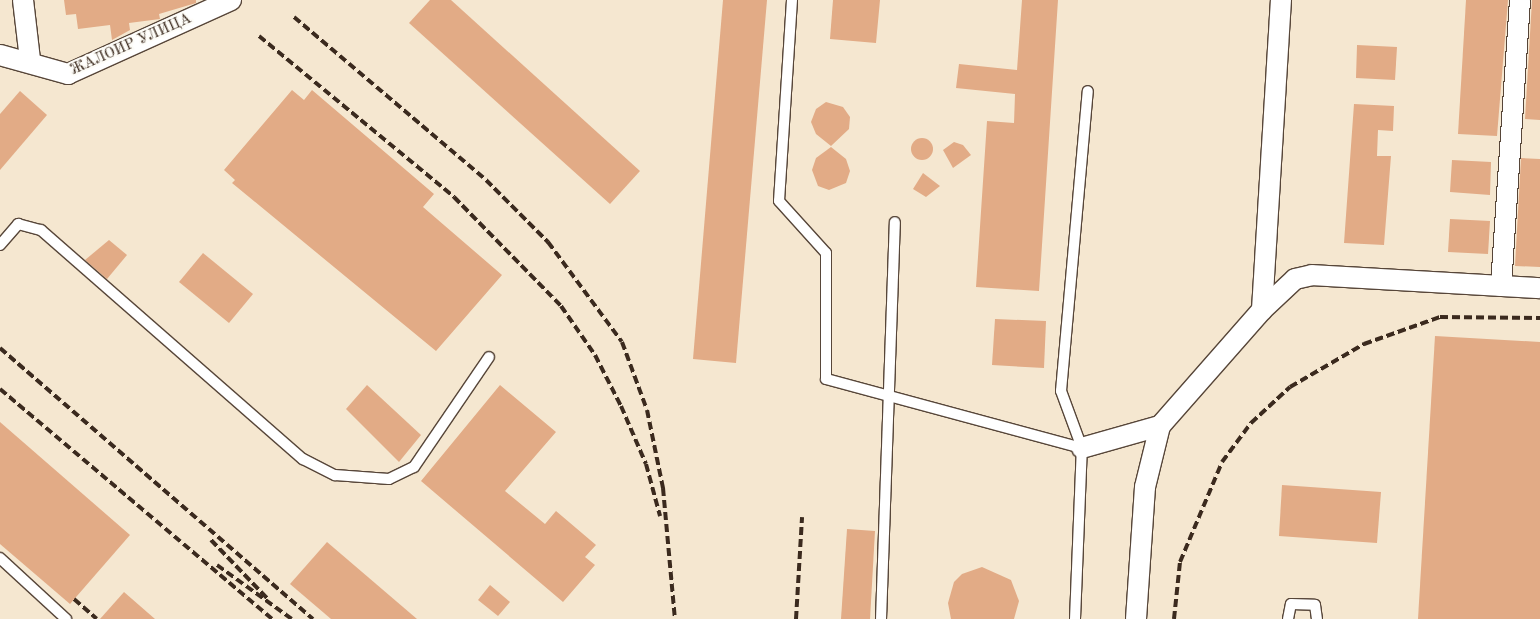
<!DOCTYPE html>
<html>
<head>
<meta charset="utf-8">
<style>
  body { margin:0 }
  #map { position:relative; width:1540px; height:619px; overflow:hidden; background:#f5e7d0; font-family:"Old Standard TT",serif }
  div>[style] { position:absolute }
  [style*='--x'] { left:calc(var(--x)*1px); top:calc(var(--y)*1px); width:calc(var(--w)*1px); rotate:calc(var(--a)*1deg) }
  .building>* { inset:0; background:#e2ab86 }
  .round { border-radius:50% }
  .roads { filter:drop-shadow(1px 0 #574639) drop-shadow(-1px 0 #574639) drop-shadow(0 1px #574639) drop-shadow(0 -1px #574639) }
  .service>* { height:10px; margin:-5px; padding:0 5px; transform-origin:5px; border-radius:5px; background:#fff }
  .minor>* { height:20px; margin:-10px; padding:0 10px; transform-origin:10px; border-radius:10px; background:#fff }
  .rail>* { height:4px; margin-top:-2px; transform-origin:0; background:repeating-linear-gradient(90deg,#3b2a1e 0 8px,transparent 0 12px) }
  span { translate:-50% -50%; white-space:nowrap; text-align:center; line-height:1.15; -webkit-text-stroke:4px #fdfcf7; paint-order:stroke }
  .street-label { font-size:15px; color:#3b2a1e }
</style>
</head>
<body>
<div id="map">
  <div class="building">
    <div style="clip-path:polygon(64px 0,196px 0,196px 3px,159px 14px,160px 19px,129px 23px,130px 30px,112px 40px,110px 25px,78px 29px,76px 14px,66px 15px)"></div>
    <div style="clip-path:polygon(430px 0,451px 0,640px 171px,610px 204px,409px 23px)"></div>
    <div style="clip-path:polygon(723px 0,767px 0,736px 363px,693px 359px)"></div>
    <div style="clip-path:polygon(833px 0,880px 0,876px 43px,830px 39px)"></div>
    <div style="clip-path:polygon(1022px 0,1058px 0,1039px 291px,976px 287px,987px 121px,1014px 123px,1015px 94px,956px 88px,959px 64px,1017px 70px)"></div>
    <div style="clip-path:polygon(1466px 0,1508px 0,1497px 136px,1458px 134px)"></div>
    <div style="clip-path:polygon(1532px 0,1540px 0,1540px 120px,1525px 119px)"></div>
    <div style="clip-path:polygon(1357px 45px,1397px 47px,1395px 80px,1356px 78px)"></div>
    <div style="clip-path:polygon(292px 90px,304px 100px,312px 90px,434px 194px,423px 207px,502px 275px,436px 351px,232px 183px,235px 180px,224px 170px)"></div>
    <div style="clip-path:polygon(20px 91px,47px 115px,0 170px,0 114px)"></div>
    <div style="clip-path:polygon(826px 102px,843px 107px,850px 117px,849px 129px,831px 146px,816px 134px,811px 122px,816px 109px)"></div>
    <div style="clip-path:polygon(1354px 104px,1394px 106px,1393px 131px,1378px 130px,1377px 156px,1391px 156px,1384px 245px,1344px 243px)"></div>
    <div class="round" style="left:911px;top:138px;width:22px;height:22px"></div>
    <div style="clip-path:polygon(954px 142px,963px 145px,971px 155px,953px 168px,943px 150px)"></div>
    <div style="clip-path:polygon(831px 147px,846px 159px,850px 171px,846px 183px,829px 190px,818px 186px,812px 170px,816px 158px)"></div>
    <div style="clip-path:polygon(1521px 158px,1540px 159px,1540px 267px,1515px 266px)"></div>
    <div style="clip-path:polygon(1452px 160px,1491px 162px,1490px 195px,1450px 192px)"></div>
    <div style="clip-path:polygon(923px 173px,940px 186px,926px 197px,913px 189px)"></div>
    <div style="clip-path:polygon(1450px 219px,1490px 221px,1488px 254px,1448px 252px)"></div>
    <div style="clip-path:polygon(109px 240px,127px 255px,107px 279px,85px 260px)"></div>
    <div style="clip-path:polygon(203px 253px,253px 294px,229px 323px,179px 282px)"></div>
    <div style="clip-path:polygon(995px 319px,1046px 321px,1044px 368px,992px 365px)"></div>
    <div style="clip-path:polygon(1435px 336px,1540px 342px,1540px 619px,1418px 619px)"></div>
    <div style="clip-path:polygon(367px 385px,421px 435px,399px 462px,346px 409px)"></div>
    <div style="clip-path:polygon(500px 385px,556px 432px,505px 491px,545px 524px,556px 511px,596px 545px,585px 557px,595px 565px,563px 602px,421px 481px)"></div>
    <div style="clip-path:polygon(0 422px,130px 535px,70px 604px,0 544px)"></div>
    <div style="clip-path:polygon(1282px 485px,1381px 492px,1377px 543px,1279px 536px)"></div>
    <div style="clip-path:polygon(847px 529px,875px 531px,870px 619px,841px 619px)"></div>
    <div style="clip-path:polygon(327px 542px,417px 619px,331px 619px,290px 584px)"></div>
    <div style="clip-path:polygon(982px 567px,1011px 580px,1019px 601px,1014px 619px,951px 619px,948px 603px,954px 582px,962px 574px)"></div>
    <div style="clip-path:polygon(490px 585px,510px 602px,498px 616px,478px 600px)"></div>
    <div style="clip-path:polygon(124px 592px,155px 619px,100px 619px)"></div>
  </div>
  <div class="roads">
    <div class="service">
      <div style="--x:792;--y:0;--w:201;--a:93.7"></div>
      <div style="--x:779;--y:201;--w:70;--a:47.9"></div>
      <div style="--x:826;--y:253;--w:126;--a:90"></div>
      <div style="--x:826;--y:379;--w:265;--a:15.1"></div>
      <div style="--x:0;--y:245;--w:28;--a:-49"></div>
      <div style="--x:18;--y:224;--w:24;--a:15"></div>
      <div style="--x:41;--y:230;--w:348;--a:41.2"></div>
      <div style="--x:303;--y:459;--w:36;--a:27"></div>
      <div style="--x:335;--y:475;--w:54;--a:4.2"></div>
      <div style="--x:389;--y:479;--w:28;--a:-26"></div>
      <div style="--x:414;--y:467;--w:133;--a:-55.7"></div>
      <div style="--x:0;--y:558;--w:90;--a:42.7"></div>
      <div style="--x:881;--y:619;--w:397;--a:-88"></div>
      <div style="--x:1075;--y:619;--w:171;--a:-87.7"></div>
      <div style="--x:1082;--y:448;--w:61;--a:-110.2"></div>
      <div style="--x:1061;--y:391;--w:301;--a:-84.9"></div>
      <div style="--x:1288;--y:619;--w:15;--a:-79"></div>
      <div style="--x:1291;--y:604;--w:24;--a:2"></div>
      <div style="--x:1315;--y:605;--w:14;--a:82"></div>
    </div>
    <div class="minor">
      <div style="--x:23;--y:0;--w:60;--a:83.3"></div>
      <div style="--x:0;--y:55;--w:71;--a:15.6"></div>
      <div style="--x:68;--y:74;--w:179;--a:-24.4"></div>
      <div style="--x:1501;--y:286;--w:287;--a:-86.2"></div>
      <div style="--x:1262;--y:310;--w:311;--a:-86.5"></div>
      <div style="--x:1082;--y:448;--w:81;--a:-15.8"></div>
      <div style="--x:1160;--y:426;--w:154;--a:-48.7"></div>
      <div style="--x:1262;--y:310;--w:45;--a:-43.2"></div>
      <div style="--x:1295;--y:279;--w:17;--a:-13"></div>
      <div style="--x:1312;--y:275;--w:228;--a:3.3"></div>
      <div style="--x:1136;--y:619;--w:132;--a:-86.1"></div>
      <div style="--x:1145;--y:487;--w:63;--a:-76.2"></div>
    </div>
  </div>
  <div class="rail">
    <div style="--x:294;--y:17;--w:252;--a:40.3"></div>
    <div style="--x:486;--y:180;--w:88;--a:45"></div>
    <div style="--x:548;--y:242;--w:124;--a:53.5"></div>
    <div style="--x:622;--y:342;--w:72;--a:69.8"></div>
    <div style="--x:647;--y:410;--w:80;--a:78.4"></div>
    <div style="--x:663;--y:488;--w:132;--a:84.8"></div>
    <div style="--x:259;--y:36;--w:253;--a:39.5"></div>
    <div style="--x:454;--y:197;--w:153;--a:45.5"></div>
    <div style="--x:561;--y:306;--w:60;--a:55.2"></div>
    <div style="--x:595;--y:355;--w:57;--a:63"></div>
    <div style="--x:621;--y:406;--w:63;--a:66.7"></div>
    <div style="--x:646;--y:464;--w:54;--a:74.9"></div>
    <div style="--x:0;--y:348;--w:414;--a:40.9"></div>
    <div style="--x:0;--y:389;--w:356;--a:40.2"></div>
    <div style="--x:211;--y:540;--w:81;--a:46"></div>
    <div style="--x:217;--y:565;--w:92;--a:35.8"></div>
    <div style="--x:74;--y:599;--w:30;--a:41"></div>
    <div style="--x:796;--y:619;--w:102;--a:-86.6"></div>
    <div style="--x:1174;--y:619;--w:57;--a:-84"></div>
    <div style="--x:1180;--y:562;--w:108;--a:-67.2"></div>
    <div style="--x:1222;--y:462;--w:49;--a:-53.4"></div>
    <div style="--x:1251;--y:423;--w:53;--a:-42.7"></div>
    <div style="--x:1290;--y:387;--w:86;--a:-30.2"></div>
    <div style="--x:1364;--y:344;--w:81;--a:-19.6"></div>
    <div style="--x:1440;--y:317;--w:100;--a:0.6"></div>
  </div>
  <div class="street-label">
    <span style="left:131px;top:45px;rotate:-24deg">ЖАЛОИР УЛИЦА</span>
  </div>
</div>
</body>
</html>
